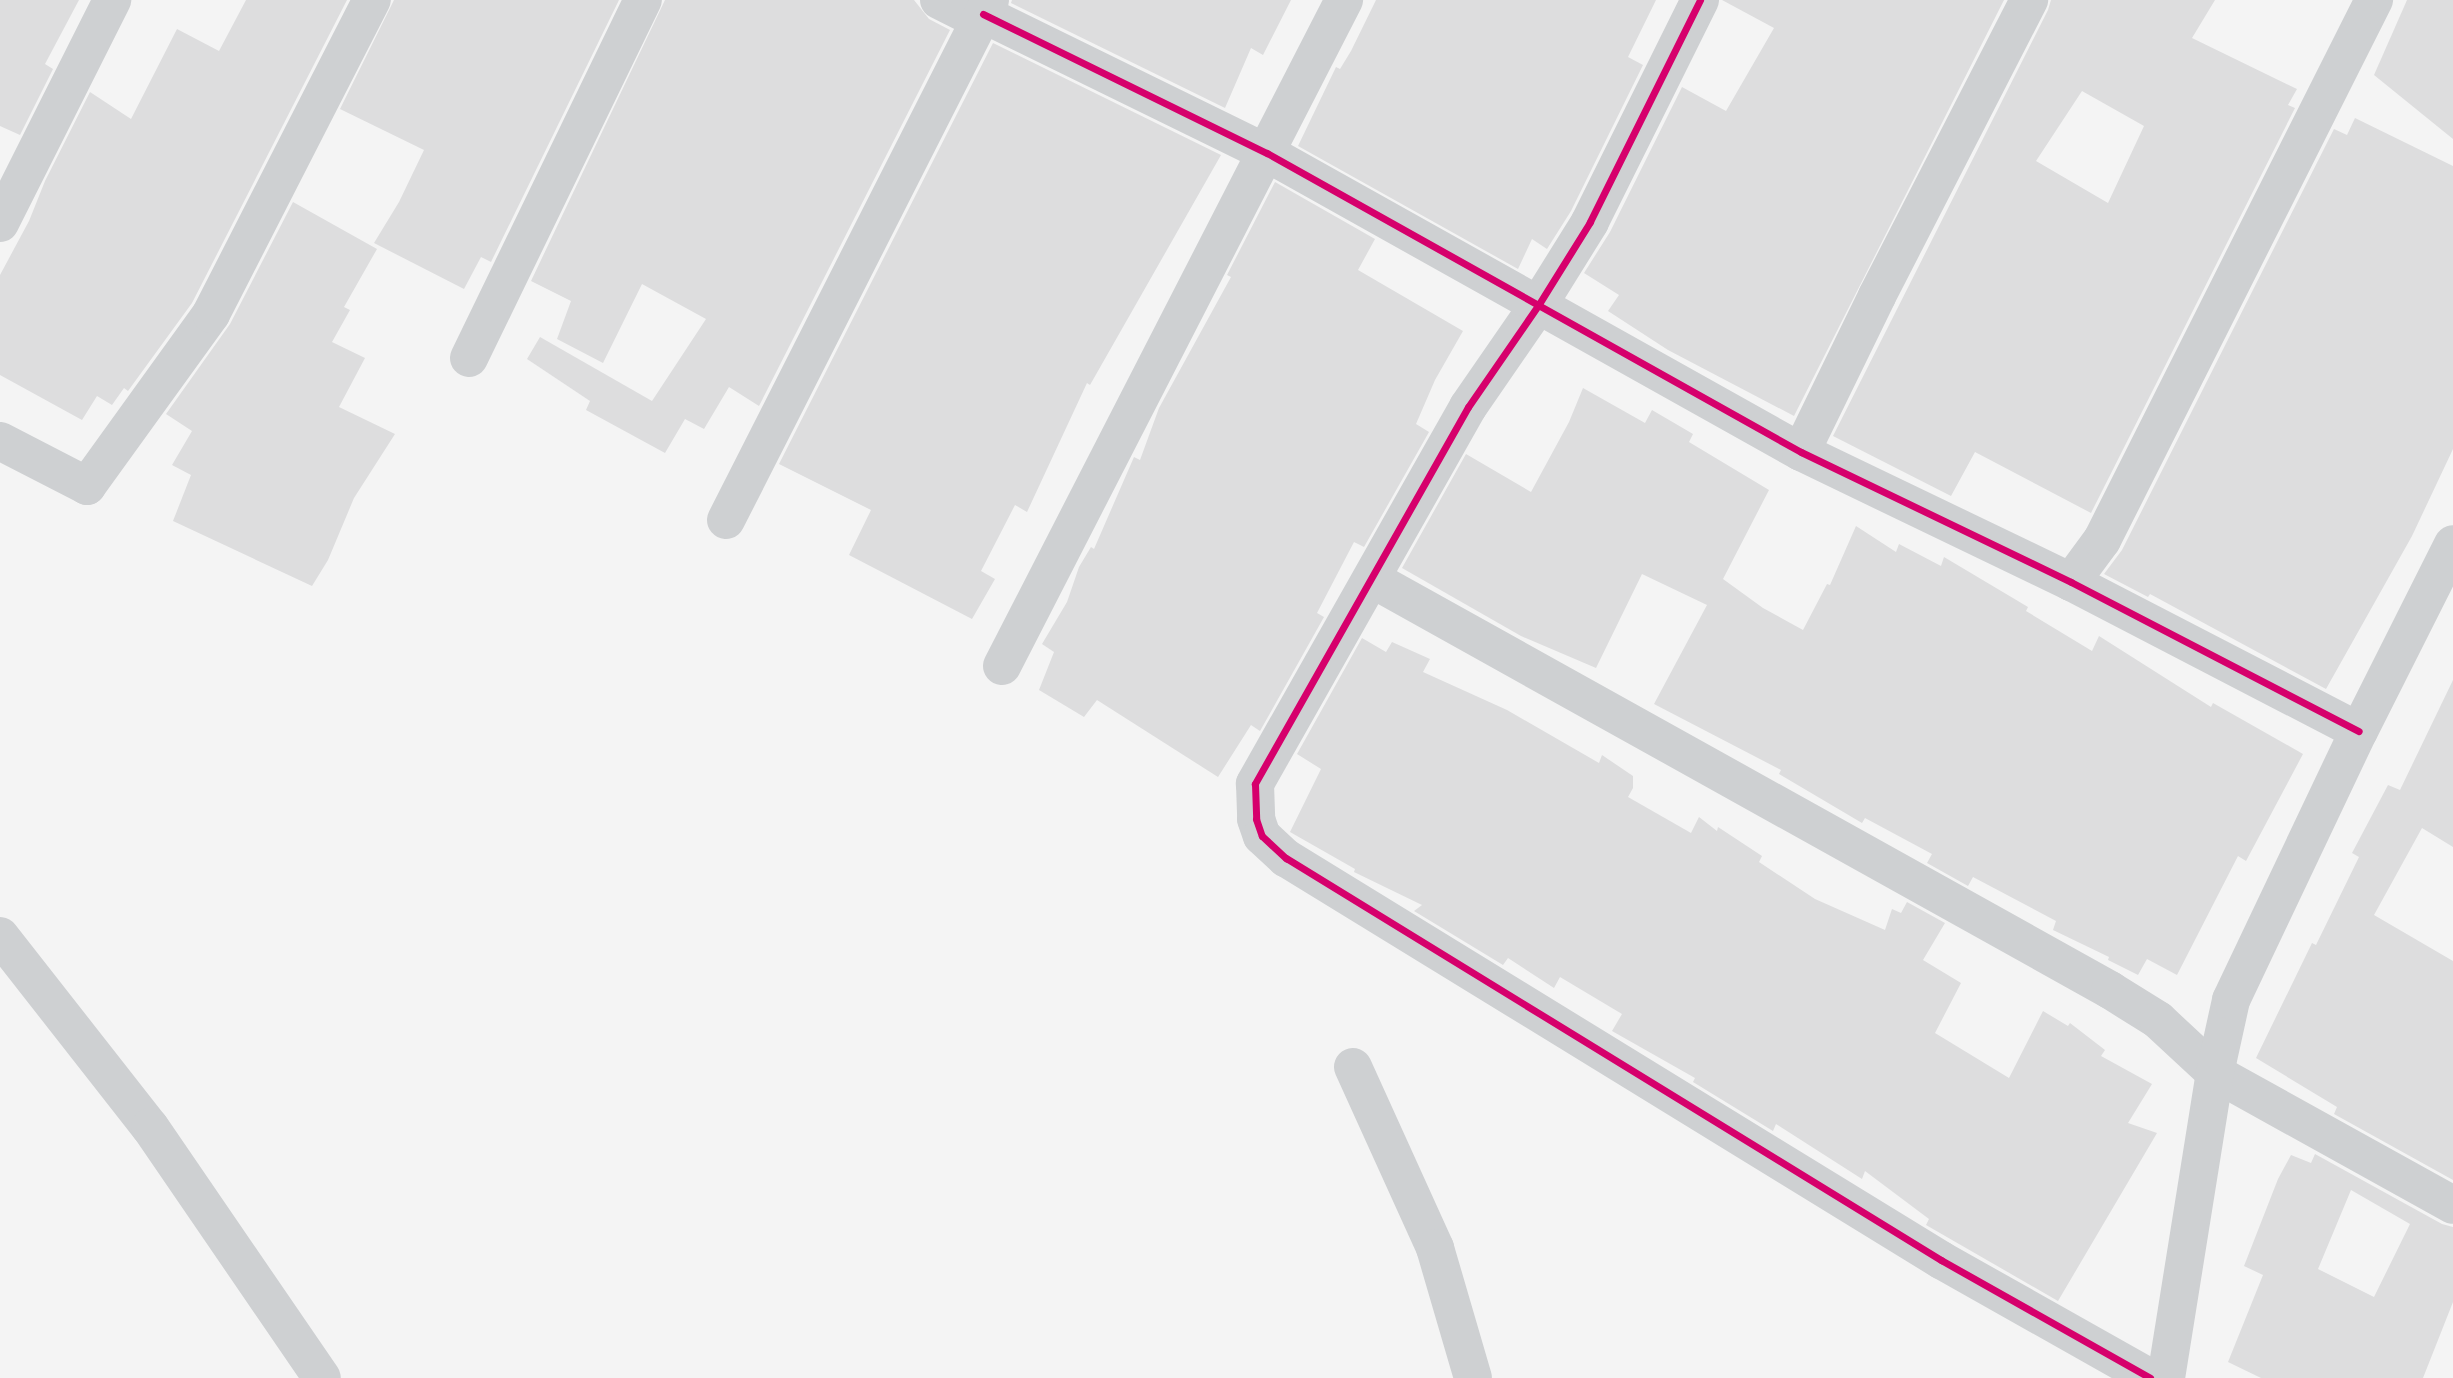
<!DOCTYPE html>
<html>
<head>
<meta charset="utf-8">
<style>
  body { margin:0 }
  #map { position:relative; width:2453px; height:1378px; overflow:hidden; background:#f4f4f4; font-family:Arial,sans-serif }
  div>[style] { position:absolute }
  [style*='--x'] { left:calc(var(--x)*1px); top:calc(var(--y)*1px); width:calc(var(--w)*1px); rotate:calc(var(--a)*1deg) }
  .building>* { inset:0; background:#ddddde }
  .minor>* { height:38px; margin:-19px; padding:0 19px; transform-origin:19px; border-radius:19px; background:#ced0d2 }
  .tertiary>* { height:38px; margin:-19px; padding:0 19px; transform-origin:19px; border-radius:19px; background:#ced0d2 }
  .cycleway>* { height:7px; margin:-3.5px; padding:0 3.5px; transform-origin:3.5px; border-radius:3.5px; background:#d6006c }
  span { translate:-50% -50%; white-space:nowrap; text-align:center; line-height:1.15; -webkit-text-stroke:7px #fff; paint-order:stroke }
</style>
</head>
<body>
<div id="map">
  <div class="building">
    <div style="clip-path:polygon(0 0,79px 0,45px 64px,53px 69px,20px 135px,0 126px)"></div>
    <div style="clip-path:polygon(246px 0,347px 0,192px 303px,128px 391px,124px 388px,112px 405px,97px 396px,82px 420px,0 375px,0 275px,29px 221px,45px 181px,90px 92px,131px 119px,177px 29px,219px 51px)"></div>
    <div style="clip-path:polygon(394px 0,619px 0,491px 262px,481px 257px,464px 289px,374px 243px,399px 202px,424px 150px,340px 109px)"></div>
    <div style="clip-path:polygon(665px 0,914px 0,929px 19px,950px 30px,759px 406px,729px 387px,704px 429px,685px 419px,665px 453px,586px 410px,590px 401px,527px 359px,540px 337px,652px 401px,706px 319px,642px 284px,603px 363px,557px 339px,571px 301px,531px 281px)"></div>
    <div style="clip-path:polygon(1012px 0,1291px 0,1263px 55px,1251px 48px,1225px 108px,1011px 3px)"></div>
    <div style="clip-path:polygon(1376px 0,1656px 0,1628px 57px,1643px 65px,1571px 211px,1547px 249px,1532px 239px,1518px 269px,1298px 146px,1336px 67px,1340px 69px,1351px 51px)"></div>
    <div style="clip-path:polygon(1722px 0,2004px 0,1794px 416px,1668px 350px,1608px 311px,1619px 295px,1584px 273px,1610px 232px,1682px 87px,1726px 111px,1774px 28px)"></div>
    <div style="clip-path:polygon(evenodd,2051px 0,2215px 0,2192px 38px,2297px 89px,2288px 105px,2295px 108px,2091px 513px,1975px 452px,1951px 496px,1833px 436px,2048px 10px,2051px 0,2082px 91px,2144px 126px,2108px 203px,2036px 161px,2082px 91px)"></div>
    <div style="clip-path:polygon(2407px 0,2453px 0,2453px 139px,2374px 75px)"></div>
    <div style="clip-path:polygon(993px 43px,1221px 155px,1090px 385px,1087px 383px,1027px 512px,1015px 505px,981px 571px,995px 579px,972px 619px,849px 555px,871px 510px,779px 464px)"></div>
    <div style="clip-path:polygon(2355px 118px,2453px 166px,2453px 449px,2412px 536px,2326px 689px,2150px 594px,2148px 597px,2104px 574px,2122px 550px,2334px 129px,2347px 135px)"></div>
    <div style="clip-path:polygon(1275px 182px,1375px 239px,1358px 270px,1463px 331px,1435px 380px,1416px 424px,1429px 432px,1364px 547px,1354px 542px,1317px 613px,1324px 617px,1260px 731px,1251px 725px,1218px 777px,1097px 700px,1084px 717px,1039px 690px,1054px 652px,1042px 644px,1067px 602px,1079px 567px,1091px 547px,1094px 549px,1134px 457px,1140px 460px,1159px 408px,1231px 277px,1227px 275px)"></div>
    <div style="clip-path:polygon(293px 202px,377px 249px,344px 307px,350px 310px,332px 342px,365px 358px,339px 407px,395px 434px,354px 498px,328px 560px,312px 586px,173px 521px,191px 475px,172px 465px,192px 431px,166px 414px,230px 324px)"></div>
    <div style="clip-path:polygon(1583px 388px,1645px 423px,1652px 410px,1693px 434px,1689px 442px,1769px 490px,1723px 579px,1763px 608px,1803px 630px,1827px 584px,1830px 585px,1856px 526px,1896px 552px,1899px 544px,1941px 566px,1944px 557px,2028px 607px,2026px 611px,2092px 651px,2099px 636px,2211px 707px,2213px 703px,2303px 754px,2246px 861px,2238px 856px,2177px 975px,2147px 959px,2138px 975px,2108px 960px,2109px 957px,2053px 930px,2056px 921px,1973px 877px,1968px 886px,1927px 863px,1932px 854px,1865px 818px,1862px 823px,1779px 774px,1781px 770px,1654px 704px,1707px 605px,1642px 574px,1596px 668px,1521px 636px,1402px 568px,1466px 454px,1531px 492px,1569px 422px)"></div>
    <div style="clip-path:polygon(1362px 638px,1386px 652px,1392px 642px,1430px 659px,1423px 672px,1507px 710px,1599px 763px,1602px 755px,1633px 776px,1633px 788px,1628px 797px,1691px 833px,1699px 817px,1717px 831px,1718px 827px,1762px 856px,1759px 862px,1815px 899px,1885px 930px,1892px 909px,1901px 913px,1907px 902px,1945px 923px,1923px 960px,1961px 983px,1935px 1033px,2009px 1078px,2043px 1011px,2068px 1026px,2070px 1023px,2105px 1050px,2101px 1056px,2152px 1084px,2128px 1123px,2157px 1133px,2058px 1301px,1926px 1225px,1929px 1219px,1865px 1171px,1862px 1179px,1776px 1124px,1773px 1131px,1693px 1082px,1695px 1078px,1612px 1031px,1622px 1014px,1560px 977px,1554px 988px,1508px 958px,1503px 965px,1414px 911px,1422px 905px,1354px 872px,1355px 869px,1290px 832px,1321px 769px,1297px 754px)"></div>
    <div style="clip-path:polygon(2453px 680px,2453px 847px,2422px 828px,2374px 915px,2453px 961px,2453px 1180px,2334px 1114px,2337px 1107px,2256px 1058px,2312px 943px,2316px 945px,2359px 857px,2352px 853px,2388px 785px,2400px 790px)"></div>
    <div style="clip-path:polygon(evenodd,2315px 1154px,2442px 1224px,2453px 1227px,2453px 1302px,2423px 1378px,2261px 1378px,2228px 1362px,2263px 1275px,2244px 1266px,2278px 1179px,2291px 1155px,2311px 1163px,2315px 1154px,2351px 1190px,2410px 1224px,2374px 1297px,2318px 1269px,2351px 1190px)"></div>
  </div>
  <div class="minor">
    <div style="--x:939;--y:0;--w:45;--a:26.6"></div>
    <div style="--x:1700;--y:0;--w:248;--a:116.4"></div>
    <div style="--x:1590;--y:222;--w:97;--a:121.9"></div>
    <div style="--x:1539;--y:304;--w:125;--a:124.6"></div>
    <div style="--x:1468;--y:407;--w:433;--a:119.5"></div>
    <div style="--x:1255;--y:784;--w:35;--a:88"></div>
    <div style="--x:1256;--y:819;--w:18;--a:71"></div>
    <div style="--x:1262;--y:836;--w:33;--a:43"></div>
    <div style="--x:1286;--y:858;--w:769;--a:31.54"></div>
    <div style="--x:1941;--y:1260;--w:240;--a:29.4"></div>
    <div style="--x:983;--y:14;--w:316;--a:26.1"></div>
    <div style="--x:1267;--y:153;--w:612;--a:29.25"></div>
    <div style="--x:1801;--y:452;--w:300;--a:25.7"></div>
    <div style="--x:2071;--y:582;--w:324;--a:27.4"></div>
    <div style="--x:0;--y:223;--w:250;--a:-63.3"></div>
    <div style="--x:469;--y:358;--w:398;--a:-64.1"></div>
    <div style="--x:0;--y:441;--w:98;--a:27.3"></div>
    <div style="--x:87;--y:486;--w:212;--a:-54.2"></div>
    <div style="--x:211;--y:314;--w:353;--a:-62.9"></div>
    <div style="--x:1801;--y:452;--w:174;--a:-64"></div>
    <div style="--x:1877;--y:296;--w:333;--a:-62.8"></div>
    <div style="--x:726;--y:520;--w:583;--a:-63.08"></div>
    <div style="--x:1372;--y:579;--w:845;--a:29.11"></div>
    <div style="--x:2110;--y:990;--w:57;--a:32"></div>
    <div style="--x:2158;--y:1020;--w:78;--a:42.9"></div>
    <div style="--x:2071;--y:582;--w:52;--a:-53.6"></div>
    <div style="--x:2102;--y:540;--w:605;--a:-63.27"></div>
    <div style="--x:1002;--y:666;--w:749;--a:-62.82"></div>
    <div style="--x:0;--y:936;--w:243;--a:51.9"></div>
    <div style="--x:150;--y:1127;--w:304;--a:55.6"></div>
    <div style="--x:1353;--y:1067;--w:199;--a:65.6"></div>
    <div style="--x:1435;--y:1248;--w:135;--a:73.7"></div>
  </div>
  <div class="tertiary">
    <div style="--x:2215;--y:1073;--w:272;--a:29"></div>
    <div style="--x:2166;--y:1378;--w:309;--a:-80.9"></div>
    <div style="--x:2215;--y:1073;--w:75;--a:-77.6"></div>
    <div style="--x:2231;--y:1000;--w:298;--a:-64.6"></div>
    <div style="--x:2359;--y:731;--w:209;--a:-63.3"></div>
  </div>
  <div class="cycleway">
    <div style="--x:1700;--y:0;--w:248;--a:116.4"></div>
    <div style="--x:1590;--y:222;--w:97;--a:121.9"></div>
    <div style="--x:1539;--y:304;--w:125;--a:124.6"></div>
    <div style="--x:1468;--y:407;--w:433;--a:119.5"></div>
    <div style="--x:1255;--y:784;--w:35;--a:88"></div>
    <div style="--x:1256;--y:819;--w:18;--a:71"></div>
    <div style="--x:1262;--y:836;--w:33;--a:43"></div>
    <div style="--x:1286;--y:858;--w:769;--a:31.54"></div>
    <div style="--x:1941;--y:1260;--w:240;--a:29.4"></div>
    <div style="--x:983;--y:14;--w:316;--a:26.1"></div>
    <div style="--x:1267;--y:153;--w:612;--a:29.25"></div>
    <div style="--x:1801;--y:452;--w:300;--a:25.7"></div>
    <div style="--x:2071;--y:582;--w:324;--a:27.4"></div>
  </div>
</div>
</body>
</html>
